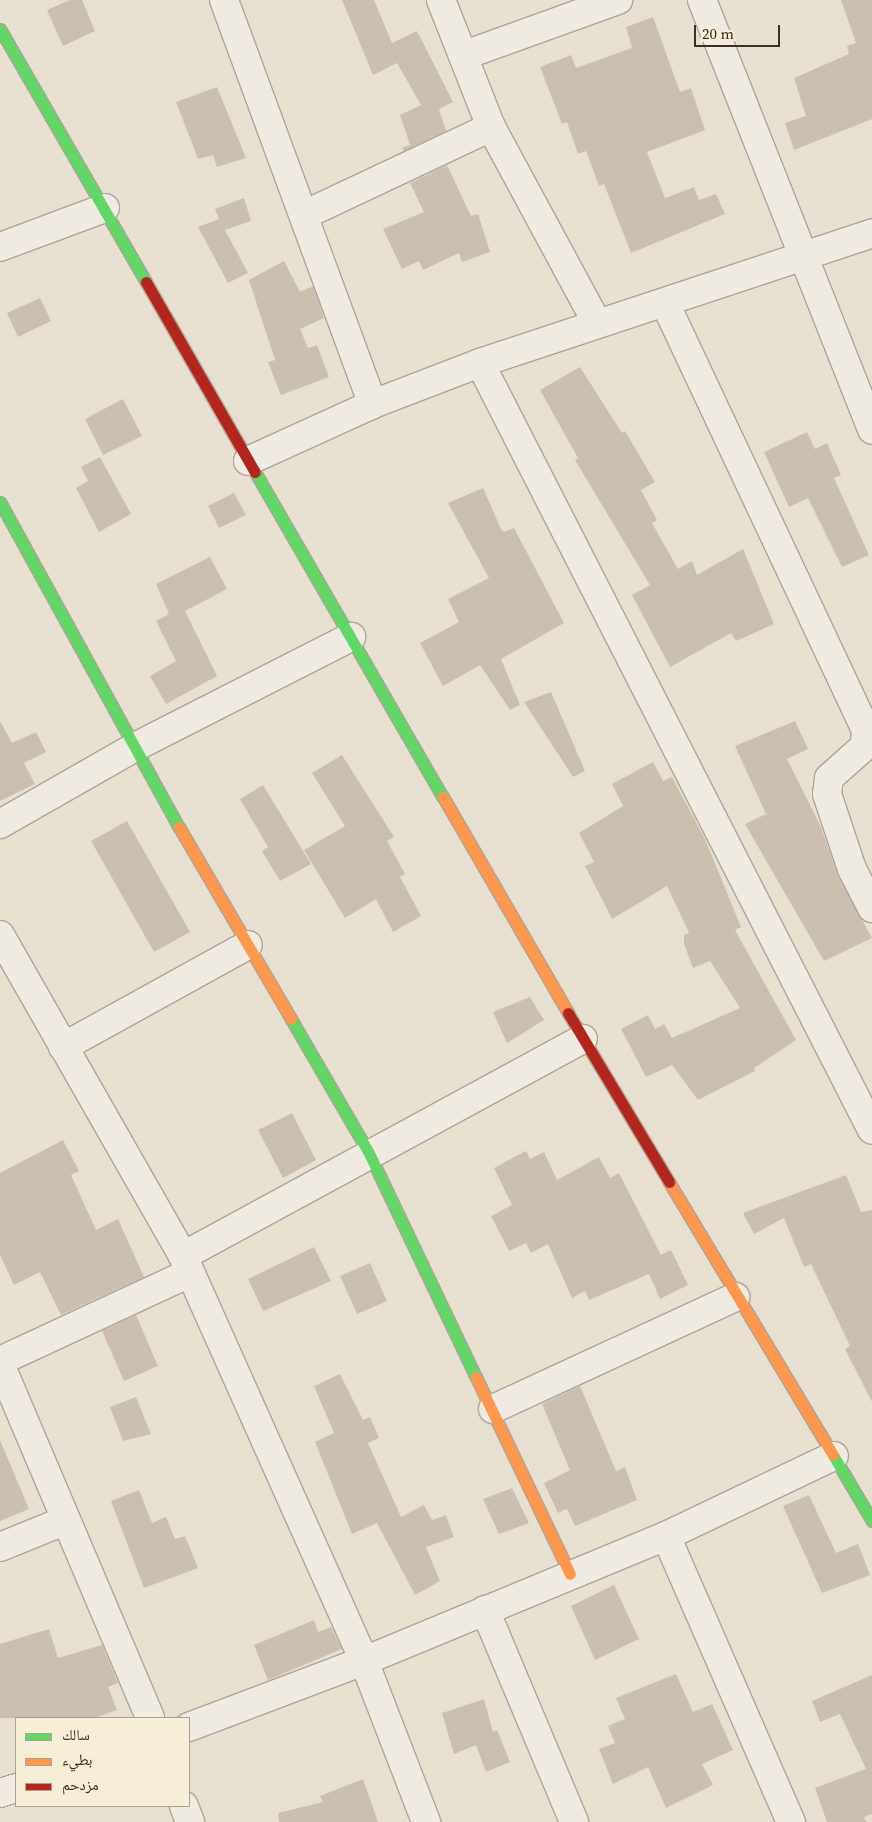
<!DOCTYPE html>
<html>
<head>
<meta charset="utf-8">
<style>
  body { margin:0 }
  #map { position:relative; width:872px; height:1822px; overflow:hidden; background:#e7e0d1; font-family:"Source Serif 4","Noto Naskh Arabic",serif }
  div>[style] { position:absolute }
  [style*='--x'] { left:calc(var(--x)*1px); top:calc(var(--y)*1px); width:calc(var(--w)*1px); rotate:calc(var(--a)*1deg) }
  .building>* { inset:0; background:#cbbfb2 }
  .roads { filter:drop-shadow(1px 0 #ada599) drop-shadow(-1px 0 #ada599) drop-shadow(0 1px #ada599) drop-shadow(0 -1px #ada599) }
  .street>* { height:28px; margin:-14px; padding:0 14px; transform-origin:14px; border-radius:14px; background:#efebe3 }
  .fast>* { height:11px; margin:-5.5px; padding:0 5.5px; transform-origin:5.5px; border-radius:5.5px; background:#63d668 }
  .slow>* { height:11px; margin:-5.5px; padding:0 5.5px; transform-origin:5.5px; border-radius:5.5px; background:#ff974d }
  .jam>* { height:11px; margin:-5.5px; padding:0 5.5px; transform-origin:5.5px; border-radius:5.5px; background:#b3261e }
  span { translate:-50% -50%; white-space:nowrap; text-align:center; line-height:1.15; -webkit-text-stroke:4.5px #f7eed8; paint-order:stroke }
  .legend { position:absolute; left:15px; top:1717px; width:175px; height:90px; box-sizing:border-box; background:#f7eed8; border:1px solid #ada18e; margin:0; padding:6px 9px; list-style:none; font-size:15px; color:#3d2e20 }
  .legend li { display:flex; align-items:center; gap:10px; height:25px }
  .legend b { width:25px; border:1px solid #ada18e }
  .scale { position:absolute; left:694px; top:25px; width:86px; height:22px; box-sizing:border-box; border:2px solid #3d2e20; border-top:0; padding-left:6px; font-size:15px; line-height:18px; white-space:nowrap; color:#3d2e20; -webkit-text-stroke:4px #f7eed8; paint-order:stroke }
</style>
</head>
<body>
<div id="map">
  <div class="building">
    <div style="clip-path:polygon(70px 0,82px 0,95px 31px,63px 46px,47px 10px)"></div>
    <div style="clip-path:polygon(342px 0,374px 0,392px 43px,417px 31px,453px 102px,439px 109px,446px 131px,404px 151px,402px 148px,410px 145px,400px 115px,421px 105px,397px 63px,373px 75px)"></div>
    <div style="clip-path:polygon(841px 0,872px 0,872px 119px,794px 150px,785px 123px,806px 116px,794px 78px,849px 54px,847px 46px,856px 43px)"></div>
    <div style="clip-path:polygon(653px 17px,680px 92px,691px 88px,705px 130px,647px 152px,665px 198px,694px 187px,699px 200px,716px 194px,725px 214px,631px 253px,604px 184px,599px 186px,586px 151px,578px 154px,567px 122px,562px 124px,540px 67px,571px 55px,576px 68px,632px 48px,626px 27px)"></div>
    <div style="clip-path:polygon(217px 87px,246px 158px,217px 167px,213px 155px,198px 159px,176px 102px)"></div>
    <div style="clip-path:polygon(447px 165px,471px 216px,478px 214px,490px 252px,462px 262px,459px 253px,423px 270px,419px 261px,402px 269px,383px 229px,424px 212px,410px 183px)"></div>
    <div style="clip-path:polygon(244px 198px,251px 221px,225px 230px,248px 273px,228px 283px,198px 227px,219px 219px,215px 209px)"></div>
    <div style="clip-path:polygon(284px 261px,300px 292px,313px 286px,324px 318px,300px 329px,308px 348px,317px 345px,329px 377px,281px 395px,268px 362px,275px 360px,249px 280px)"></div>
    <div style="clip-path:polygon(40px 298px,51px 321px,18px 337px,7px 313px)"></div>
    <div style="clip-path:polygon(580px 367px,622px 433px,625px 431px,655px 482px,641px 490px,657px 520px,652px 523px,678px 569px,692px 561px,697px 575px,743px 549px,774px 624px,736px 641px,731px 633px,670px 667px,632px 595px,650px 585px,575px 460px,578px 458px,540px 390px)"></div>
    <div style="clip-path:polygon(123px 399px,142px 436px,103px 455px,85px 419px)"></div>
    <div style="clip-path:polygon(807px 432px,815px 449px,827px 443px,841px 475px,834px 478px,869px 555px,842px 567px,808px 498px,789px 507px,764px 452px)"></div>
    <div style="clip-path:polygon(100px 457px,131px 514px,99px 532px,76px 488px,88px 481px,81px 467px)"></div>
    <div style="clip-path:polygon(483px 488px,501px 529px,504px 532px,514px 528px,564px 623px,501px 659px,520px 705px,510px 710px,480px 665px,443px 686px,420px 643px,459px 622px,448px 599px,489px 578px,448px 503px)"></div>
    <div style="clip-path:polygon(234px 493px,246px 515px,219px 528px,208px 506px)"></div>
    <div style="clip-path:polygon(210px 557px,227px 589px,185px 611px,217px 676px,166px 704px,150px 676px,176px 661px,156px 621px,169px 614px,156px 584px)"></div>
    <div style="clip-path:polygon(551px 692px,585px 771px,573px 777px,524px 702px)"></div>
    <div style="clip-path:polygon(0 721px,12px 743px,36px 732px,46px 752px,24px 763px,35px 784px,0 801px)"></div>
    <div style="clip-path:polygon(795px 721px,808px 749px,787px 759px,821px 827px,838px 876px,872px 938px,824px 961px,745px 824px,766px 814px,735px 746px)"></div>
    <div style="clip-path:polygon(342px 755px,394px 837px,387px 841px,405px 874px,400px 877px,421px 916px,393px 932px,376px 899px,345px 918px,304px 850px,345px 826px,312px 773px)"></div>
    <div style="clip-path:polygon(653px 762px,663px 781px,672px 777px,705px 839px,741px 927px,735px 930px,796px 1040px,754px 1068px,755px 1071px,698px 1100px,672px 1065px,646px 1077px,621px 1029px,648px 1015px,655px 1029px,664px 1024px,672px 1038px,740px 1008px,710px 961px,693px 968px,684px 944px,684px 935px,689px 933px,667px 886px,612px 919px,585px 866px,594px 862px,579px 833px,623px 806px,612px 784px)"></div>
    <div style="clip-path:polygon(263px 785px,311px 864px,280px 881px,262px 851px,268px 847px,240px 799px)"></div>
    <div style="clip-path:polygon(127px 821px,190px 932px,154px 952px,91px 841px)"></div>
    <div style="clip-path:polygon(530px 997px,544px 1020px,507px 1043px,493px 1012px)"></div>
    <div style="clip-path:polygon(292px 1113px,316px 1160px,283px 1178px,258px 1130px)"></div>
    <div style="clip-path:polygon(63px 1140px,79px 1171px,71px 1175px,96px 1230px,118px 1219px,144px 1277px,61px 1315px,40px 1272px,14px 1285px,0 1255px,0 1173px)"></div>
    <div style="clip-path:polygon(526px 1151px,530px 1159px,544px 1152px,557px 1180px,599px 1157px,610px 1178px,619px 1173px,661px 1255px,671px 1250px,688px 1285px,660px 1299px,649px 1274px,589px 1300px,585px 1291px,572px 1298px,548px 1244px,531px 1253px,526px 1243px,509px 1251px,491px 1216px,512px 1205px,494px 1168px)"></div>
    <div style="clip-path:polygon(846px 1175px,861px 1212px,872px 1210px,872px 1402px,845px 1349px,850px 1346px,811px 1264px,804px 1267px,784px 1218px,754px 1234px,743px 1213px)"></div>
    <div style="clip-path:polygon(314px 1247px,331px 1281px,263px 1311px,248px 1279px)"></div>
    <div style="clip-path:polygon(370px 1263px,387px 1301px,357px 1314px,340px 1276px)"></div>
    <div style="clip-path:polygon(136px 1315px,158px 1366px,124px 1381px,102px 1331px)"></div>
    <div style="clip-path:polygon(340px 1374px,363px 1420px,370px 1417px,379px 1438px,368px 1443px,401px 1517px,424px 1505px,432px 1520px,446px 1515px,454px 1537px,426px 1547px,440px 1581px,415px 1595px,377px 1523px,352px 1534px,315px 1442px,334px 1433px,314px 1386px)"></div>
    <div style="clip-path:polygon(580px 1386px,616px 1471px,625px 1467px,637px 1500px,575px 1526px,567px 1509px,558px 1513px,544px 1483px,570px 1470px,542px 1404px)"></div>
    <div style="clip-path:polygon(136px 1397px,151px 1434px,123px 1441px,110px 1407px)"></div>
    <div style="clip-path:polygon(0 1440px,29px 1509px,0 1521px)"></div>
    <div style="clip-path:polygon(512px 1488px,529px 1523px,499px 1534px,483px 1499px)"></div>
    <div style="clip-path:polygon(139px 1490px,152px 1523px,166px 1517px,175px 1539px,185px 1536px,198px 1568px,144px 1588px,111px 1501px)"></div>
    <div style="clip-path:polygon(809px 1495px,836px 1553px,858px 1544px,870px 1575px,822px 1593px,783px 1506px)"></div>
    <div style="clip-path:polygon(614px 1585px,639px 1639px,595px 1660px,571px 1606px)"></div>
    <div style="clip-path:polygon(314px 1620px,318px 1632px,331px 1627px,342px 1649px,268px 1680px,254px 1645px)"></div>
    <div style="clip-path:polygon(49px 1629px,58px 1658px,102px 1645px,118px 1683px,108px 1687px,117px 1710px,95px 1718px,0 1718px,0 1644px)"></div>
    <div style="clip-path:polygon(676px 1674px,693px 1712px,712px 1704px,733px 1750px,702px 1764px,713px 1785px,666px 1808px,648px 1767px,613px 1784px,599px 1749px,615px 1743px,608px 1726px,625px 1719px,616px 1698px)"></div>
    <div style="clip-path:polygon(872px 1675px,872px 1814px,864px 1817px,866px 1822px,827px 1822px,815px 1788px,866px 1769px,840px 1714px,820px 1722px,812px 1701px)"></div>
    <div style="clip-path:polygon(484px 1699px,493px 1732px,497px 1730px,510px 1762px,486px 1772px,476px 1745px,454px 1754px,442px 1713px)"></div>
    <div style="clip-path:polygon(363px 1779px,378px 1822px,279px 1822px,278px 1813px,323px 1802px,320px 1796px)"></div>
  </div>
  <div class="roads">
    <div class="street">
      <div style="--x:224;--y:0;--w:431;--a:69.8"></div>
      <div style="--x:441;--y:0;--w:136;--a:68.5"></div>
      <div style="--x:491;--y:127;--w:223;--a:61.6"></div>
      <div style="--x:702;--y:0;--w:462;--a:68.4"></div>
      <div style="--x:465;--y:55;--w:163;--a:-19.8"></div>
      <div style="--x:304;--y:215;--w:207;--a:-25.2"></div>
      <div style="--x:0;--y:247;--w:112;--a:-20.4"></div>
      <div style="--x:665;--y:303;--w:472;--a:64.8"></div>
      <div style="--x:866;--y:730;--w:16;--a:94"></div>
      <div style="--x:865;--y:746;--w:48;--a:138.4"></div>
      <div style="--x:829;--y:778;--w:16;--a:97"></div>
      <div style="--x:827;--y:794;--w:79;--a:71.6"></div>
      <div style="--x:852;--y:869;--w:44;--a:62.9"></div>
      <div style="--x:480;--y:363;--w:861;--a:62.93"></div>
      <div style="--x:248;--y:461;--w:137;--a:-24.5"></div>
      <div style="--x:373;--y:404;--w:115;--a:-21"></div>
      <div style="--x:480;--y:363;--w:413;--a:-18.3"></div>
      <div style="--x:0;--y:824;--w:153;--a:-29.7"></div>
      <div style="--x:133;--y:748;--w:245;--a:-27"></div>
      <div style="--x:0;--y:935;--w:369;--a:60.3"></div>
      <div style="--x:183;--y:1256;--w:444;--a:65.9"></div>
      <div style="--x:364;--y:1661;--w:173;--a:68.9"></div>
      <div style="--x:63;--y:1047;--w:211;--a:-28.9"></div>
      <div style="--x:183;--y:1256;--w:455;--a:-28.5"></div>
      <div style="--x:0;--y:1361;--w:209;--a:-24.9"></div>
      <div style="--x:0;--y:1364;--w:384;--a:67"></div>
      <div style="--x:493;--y:1409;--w:267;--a:-24.8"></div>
      <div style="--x:666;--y:1536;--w:312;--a:66.4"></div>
      <div style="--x:0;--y:1547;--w:71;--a:-22.2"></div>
      <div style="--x:485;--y:1610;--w:230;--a:67.2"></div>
      <div style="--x:189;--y:1727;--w:187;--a:-20.7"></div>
      <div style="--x:364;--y:1661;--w:327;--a:-22.5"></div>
      <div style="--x:666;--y:1536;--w:186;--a:-25.5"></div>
      <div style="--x:0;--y:1793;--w:17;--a:-17"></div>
      <div style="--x:184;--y:1806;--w:17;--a:69"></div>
    </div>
    <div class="fast">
      <div style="--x:0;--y:29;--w:292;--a:60"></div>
      <div style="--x:255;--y:472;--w:375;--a:60"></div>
      <div style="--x:0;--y:502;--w:371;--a:61.2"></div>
      <div style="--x:291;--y:1019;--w:155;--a:59.8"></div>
      <div style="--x:369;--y:1153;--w:248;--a:64.5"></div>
      <div style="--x:833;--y:1455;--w:77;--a:59.4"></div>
    </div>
    <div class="slow">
      <div style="--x:443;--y:797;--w:250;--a:59.9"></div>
      <div style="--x:179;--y:827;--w:222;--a:59.7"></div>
      <div style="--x:669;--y:1182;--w:318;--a:59"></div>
      <div style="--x:476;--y:1377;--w:218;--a:64.5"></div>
    </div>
    <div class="jam">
      <div style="--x:146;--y:282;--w:219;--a:60.2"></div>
      <div style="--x:568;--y:1013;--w:197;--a:59.1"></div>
    </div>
  </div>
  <ul class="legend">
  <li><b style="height:6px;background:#63d668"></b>سالك</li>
  <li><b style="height:6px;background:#ff974d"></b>بطيء</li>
  <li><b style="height:6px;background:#b3261e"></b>مزدحم</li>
  </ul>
  <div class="scale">20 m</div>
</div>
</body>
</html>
